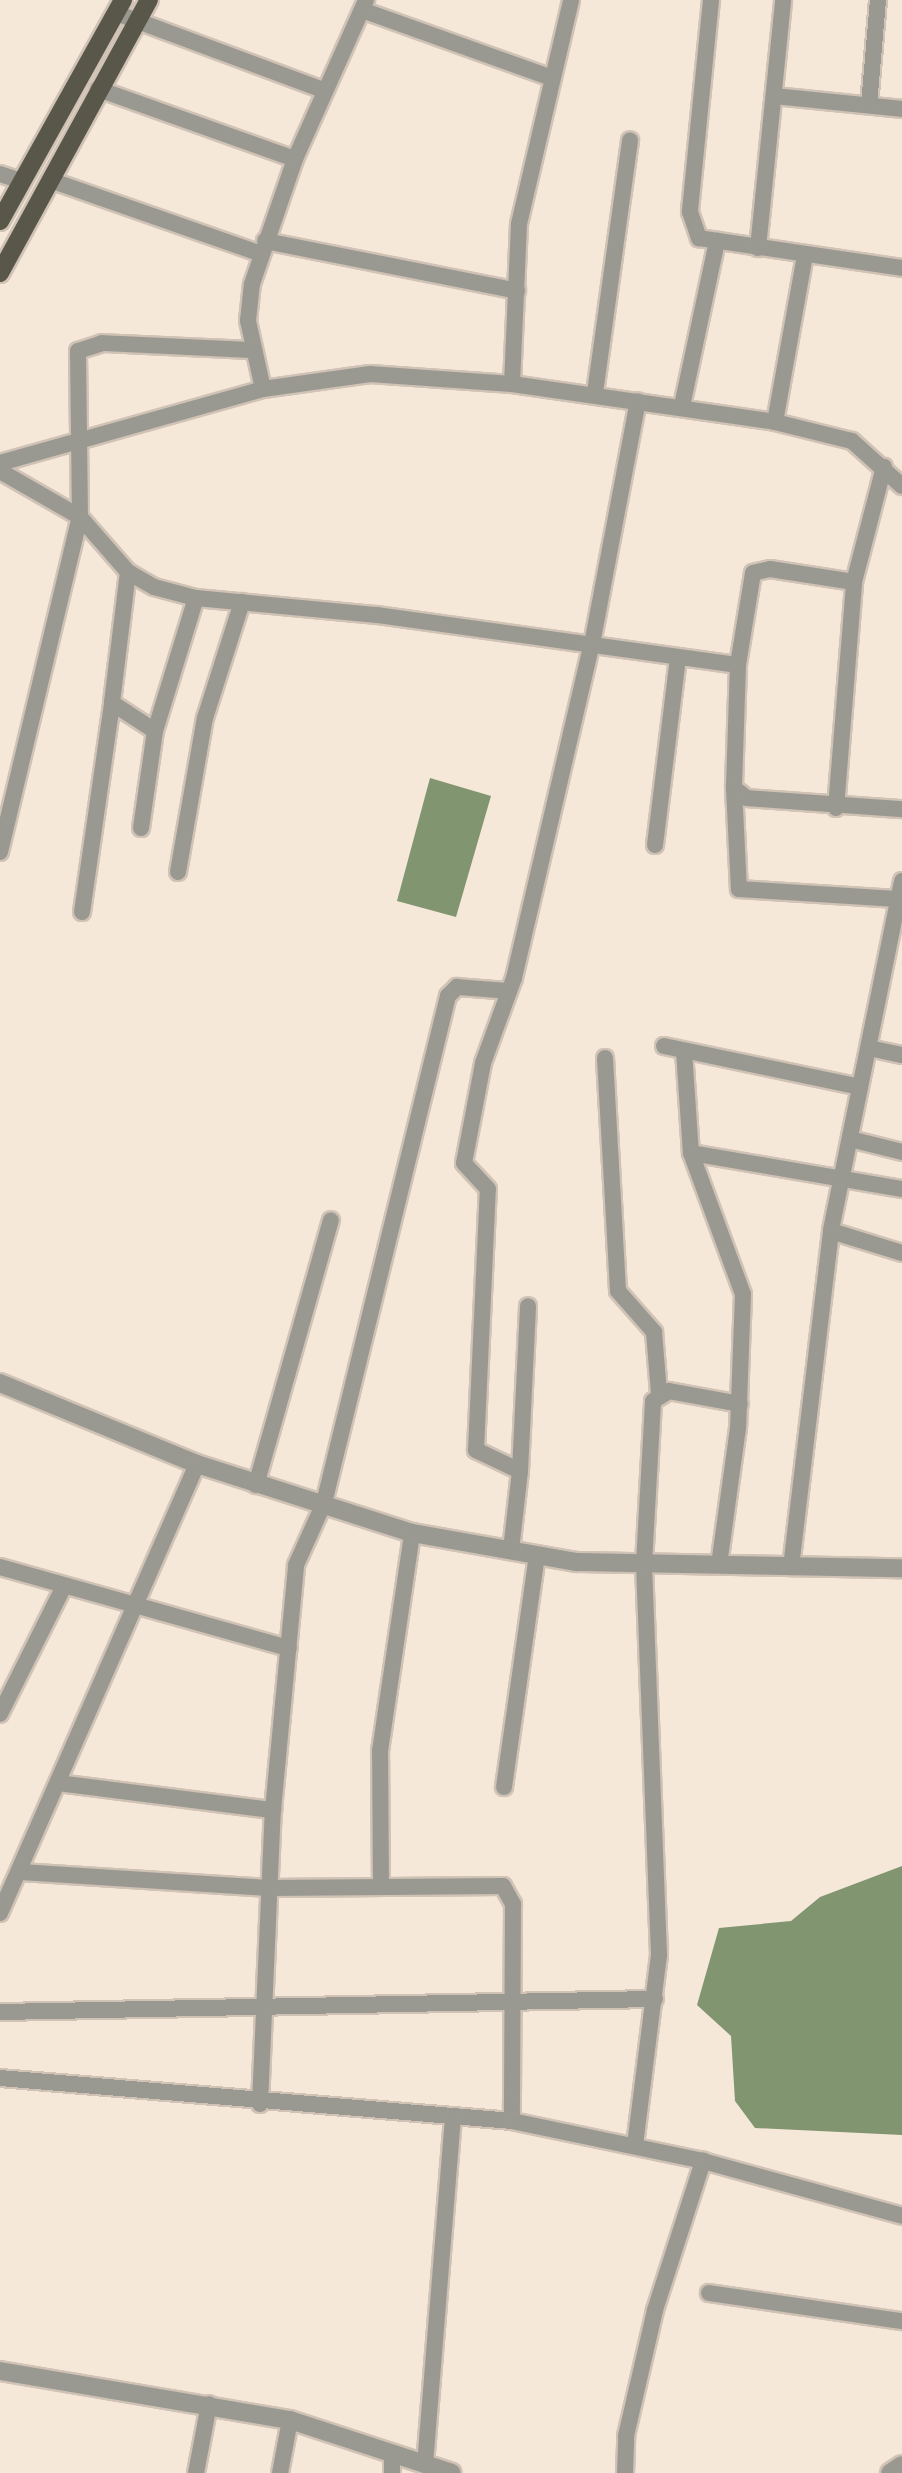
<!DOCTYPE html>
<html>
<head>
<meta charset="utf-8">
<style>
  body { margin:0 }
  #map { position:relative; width:902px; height:2473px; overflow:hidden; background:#f6e8d9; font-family:"Archivo Narrow",sans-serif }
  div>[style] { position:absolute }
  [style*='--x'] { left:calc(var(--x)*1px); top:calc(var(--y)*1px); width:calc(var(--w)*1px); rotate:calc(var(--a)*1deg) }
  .water>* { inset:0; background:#819571 }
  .roads { filter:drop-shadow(2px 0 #d0c3b6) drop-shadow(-2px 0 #d0c3b6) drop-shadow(0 2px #d0c3b6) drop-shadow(0 -2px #d0c3b6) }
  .minor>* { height:16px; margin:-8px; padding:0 8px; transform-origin:8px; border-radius:8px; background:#9a9991 }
  .tertiary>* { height:18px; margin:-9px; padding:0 9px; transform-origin:9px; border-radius:9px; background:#9a9991 }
  .primary>* { height:18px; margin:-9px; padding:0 9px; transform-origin:9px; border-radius:9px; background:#59574a }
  span { translate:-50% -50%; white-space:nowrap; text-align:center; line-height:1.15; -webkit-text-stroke:7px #fff7ed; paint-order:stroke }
</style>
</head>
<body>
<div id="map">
  <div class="water">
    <div style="clip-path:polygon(430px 778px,491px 796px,456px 917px,397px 901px)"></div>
    <div style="clip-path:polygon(902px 1866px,902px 2135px,755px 2128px,735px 2101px,731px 2036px,697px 2005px,719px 1928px,791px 1921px,820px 1897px)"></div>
  </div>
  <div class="roads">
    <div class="minor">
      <div style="--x:711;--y:0;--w:213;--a:95.7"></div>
      <div style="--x:690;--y:212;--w:28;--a:71"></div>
      <div style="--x:699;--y:238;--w:205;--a:8.4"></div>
      <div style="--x:362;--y:10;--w:202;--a:19.7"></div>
      <div style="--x:116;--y:13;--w:221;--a:20.4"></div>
      <div style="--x:98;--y:89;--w:209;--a:19.6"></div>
      <div style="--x:775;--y:96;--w:128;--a:5.8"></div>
      <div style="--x:869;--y:105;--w:105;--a:-85.1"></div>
      <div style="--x:0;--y:174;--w:22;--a:18"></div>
      <div style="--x:50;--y:180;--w:224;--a:19.3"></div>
      <div style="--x:265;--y:241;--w:257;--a:11.2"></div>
      <div style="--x:758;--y:248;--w:249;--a:-84.2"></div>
      <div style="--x:512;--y:384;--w:160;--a:-87.5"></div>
      <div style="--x:519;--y:224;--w:230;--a:-76.9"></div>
      <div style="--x:263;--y:389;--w:70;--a:-102.4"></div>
      <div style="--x:248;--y:321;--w:37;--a:-84"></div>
      <div style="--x:252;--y:284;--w:132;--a:-71"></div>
      <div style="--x:295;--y:159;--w:174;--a:-65.9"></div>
      <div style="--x:595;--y:393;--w:255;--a:-82.1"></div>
      <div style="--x:682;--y:406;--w:169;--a:-78"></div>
      <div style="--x:775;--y:422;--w:169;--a:-79.8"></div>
      <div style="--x:0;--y:463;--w:273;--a:-15.7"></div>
      <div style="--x:263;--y:389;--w:108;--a:-8"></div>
      <div style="--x:370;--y:374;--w:142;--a:4"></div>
      <div style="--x:512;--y:384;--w:266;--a:8.2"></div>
      <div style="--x:775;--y:422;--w:79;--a:13.9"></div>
      <div style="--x:852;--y:441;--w:67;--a:42"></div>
      <div style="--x:0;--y:471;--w:92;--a:29.9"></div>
      <div style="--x:80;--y:517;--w:73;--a:48.9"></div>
      <div style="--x:128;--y:572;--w:30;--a:30"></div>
      <div style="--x:154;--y:587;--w:43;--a:14.7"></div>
      <div style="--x:196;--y:598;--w:182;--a:5.4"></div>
      <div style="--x:377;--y:615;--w:364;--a:7.9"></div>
      <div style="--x:128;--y:572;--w:132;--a:97"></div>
      <div style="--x:112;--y:703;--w:51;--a:33.1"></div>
      <div style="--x:854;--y:582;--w:85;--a:-171.2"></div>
      <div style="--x:770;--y:569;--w:17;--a:167"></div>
      <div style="--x:753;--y:573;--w:93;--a:99.3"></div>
      <div style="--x:738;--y:665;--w:123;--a:91.9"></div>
      <div style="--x:734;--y:788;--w:16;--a:38"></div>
      <div style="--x:747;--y:798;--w:155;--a:4.1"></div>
      <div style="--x:734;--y:788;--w:101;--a:87.2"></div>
      <div style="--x:739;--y:889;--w:158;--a:3.6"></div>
      <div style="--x:836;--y:808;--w:227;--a:-85.4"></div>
      <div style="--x:854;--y:582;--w:119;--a:-75.4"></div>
      <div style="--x:141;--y:828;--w:98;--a:-81.8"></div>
      <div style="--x:155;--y:731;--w:139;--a:-72.9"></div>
      <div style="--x:655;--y:845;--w:188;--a:-83"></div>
      <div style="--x:0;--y:852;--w:344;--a:-76.6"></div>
      <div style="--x:80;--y:517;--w:166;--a:-90.7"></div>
      <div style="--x:78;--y:351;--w:25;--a:-18"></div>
      <div style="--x:102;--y:343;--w:151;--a:2.7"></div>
      <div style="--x:178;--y:872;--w:156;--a:-80.1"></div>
      <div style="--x:205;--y:718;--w:122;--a:-72.3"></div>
      <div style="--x:902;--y:881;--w:357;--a:101.5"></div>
      <div style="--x:831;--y:1231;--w:74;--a:17.2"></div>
      <div style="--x:82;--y:912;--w:211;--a:-81.8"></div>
      <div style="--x:664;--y:1046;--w:200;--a:11.8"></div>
      <div style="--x:869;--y:1048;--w:34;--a:12"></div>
      <div style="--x:684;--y:1051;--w:102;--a:86.1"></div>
      <div style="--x:691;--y:1153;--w:150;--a:69.8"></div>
      <div style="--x:743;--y:1294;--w:134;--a:92.1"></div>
      <div style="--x:738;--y:1428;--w:138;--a:97.9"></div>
      <div style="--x:605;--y:1058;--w:233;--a:86.8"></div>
      <div style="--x:618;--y:1291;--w:55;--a:48.7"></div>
      <div style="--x:654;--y:1332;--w:61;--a:85.3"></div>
      <div style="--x:850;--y:1139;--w:54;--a:14"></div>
      <div style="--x:691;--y:1153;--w:214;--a:9.7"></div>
      <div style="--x:520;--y:1471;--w:165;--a:-87.2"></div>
      <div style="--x:256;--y:1485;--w:275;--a:-74.2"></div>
      <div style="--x:511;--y:1550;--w:80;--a:-83.5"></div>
      <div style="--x:520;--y:1471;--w:49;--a:-154.5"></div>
      <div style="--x:476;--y:1450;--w:261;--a:-87.4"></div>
      <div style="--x:488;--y:1189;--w:35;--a:-133"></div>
      <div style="--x:464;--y:1163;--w:102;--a:-79.2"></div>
      <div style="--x:483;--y:1063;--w:90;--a:-70"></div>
      <div style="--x:514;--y:978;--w:343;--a:-76.9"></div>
      <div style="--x:592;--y:644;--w:247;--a:-79.3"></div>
      <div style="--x:0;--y:1567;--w:300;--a:15.7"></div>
      <div style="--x:791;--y:1567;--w:338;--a:-83.2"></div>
      <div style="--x:0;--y:1714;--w:141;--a:-63.4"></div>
      <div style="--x:58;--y:1783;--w:217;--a:7.2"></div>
      <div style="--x:504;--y:1787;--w:234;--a:-81.9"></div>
      <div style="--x:21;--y:1872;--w:248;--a:3.7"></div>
      <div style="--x:268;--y:1888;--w:235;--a:-0.5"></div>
      <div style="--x:503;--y:1886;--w:21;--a:61"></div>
      <div style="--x:513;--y:1904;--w:217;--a:90.3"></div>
      <div style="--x:381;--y:1887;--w:136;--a:-90.4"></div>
      <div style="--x:380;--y:1751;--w:220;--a:-81.6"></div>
      <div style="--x:0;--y:1913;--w:490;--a:-66.3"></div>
      <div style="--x:0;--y:2012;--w:655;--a:-1.14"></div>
      <div style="--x:0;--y:2078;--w:514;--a:4.8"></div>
      <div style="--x:512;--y:2121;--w:195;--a:11.8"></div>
      <div style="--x:260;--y:2104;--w:294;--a:-87.5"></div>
      <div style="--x:273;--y:1810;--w:246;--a:-84.6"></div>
      <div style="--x:296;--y:1565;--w:68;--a:-65.7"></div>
      <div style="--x:324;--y:1503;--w:522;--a:-76.26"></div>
      <div style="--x:448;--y:996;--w:13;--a:-45"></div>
      <div style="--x:457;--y:987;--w:52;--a:4.4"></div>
      <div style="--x:635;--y:2145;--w:192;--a:-82.8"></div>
      <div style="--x:659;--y:1955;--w:391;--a:-92.2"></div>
      <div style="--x:644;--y:1564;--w:163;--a:-86.8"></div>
      <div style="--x:653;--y:1401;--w:19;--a:-32"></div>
      <div style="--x:669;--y:1391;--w:72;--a:10.4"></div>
      <div style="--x:709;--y:2293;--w:195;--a:8.3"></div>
      <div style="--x:425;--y:2465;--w:346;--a:-85.4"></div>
      <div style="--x:196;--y:2473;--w:70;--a:-79.3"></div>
      <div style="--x:280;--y:2473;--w:54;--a:-79.3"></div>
      <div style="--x:392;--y:2473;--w:20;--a:-90"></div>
      <div style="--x:625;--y:2473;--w:37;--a:-88"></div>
      <div style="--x:626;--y:2436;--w:129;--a:-77"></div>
      <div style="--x:655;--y:2310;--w:157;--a:-72.1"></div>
      <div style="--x:703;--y:2161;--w:206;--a:15.4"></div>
    </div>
    <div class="tertiary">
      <div style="--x:0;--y:1383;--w:213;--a:22.4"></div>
      <div style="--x:197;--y:1464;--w:226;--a:17.8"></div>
      <div style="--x:412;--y:1533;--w:167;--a:10"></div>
      <div style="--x:576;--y:1562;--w:326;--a:1.1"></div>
      <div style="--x:0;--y:2371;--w:294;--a:9.6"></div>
      <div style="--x:290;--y:2420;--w:170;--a:18.1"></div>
      <div style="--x:890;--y:2473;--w:14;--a:-34"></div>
    </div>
    <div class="primary">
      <div style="--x:0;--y:221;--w:253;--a:-60.9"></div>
      <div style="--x:0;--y:273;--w:311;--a:-61.4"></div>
    </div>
  </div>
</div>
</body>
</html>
